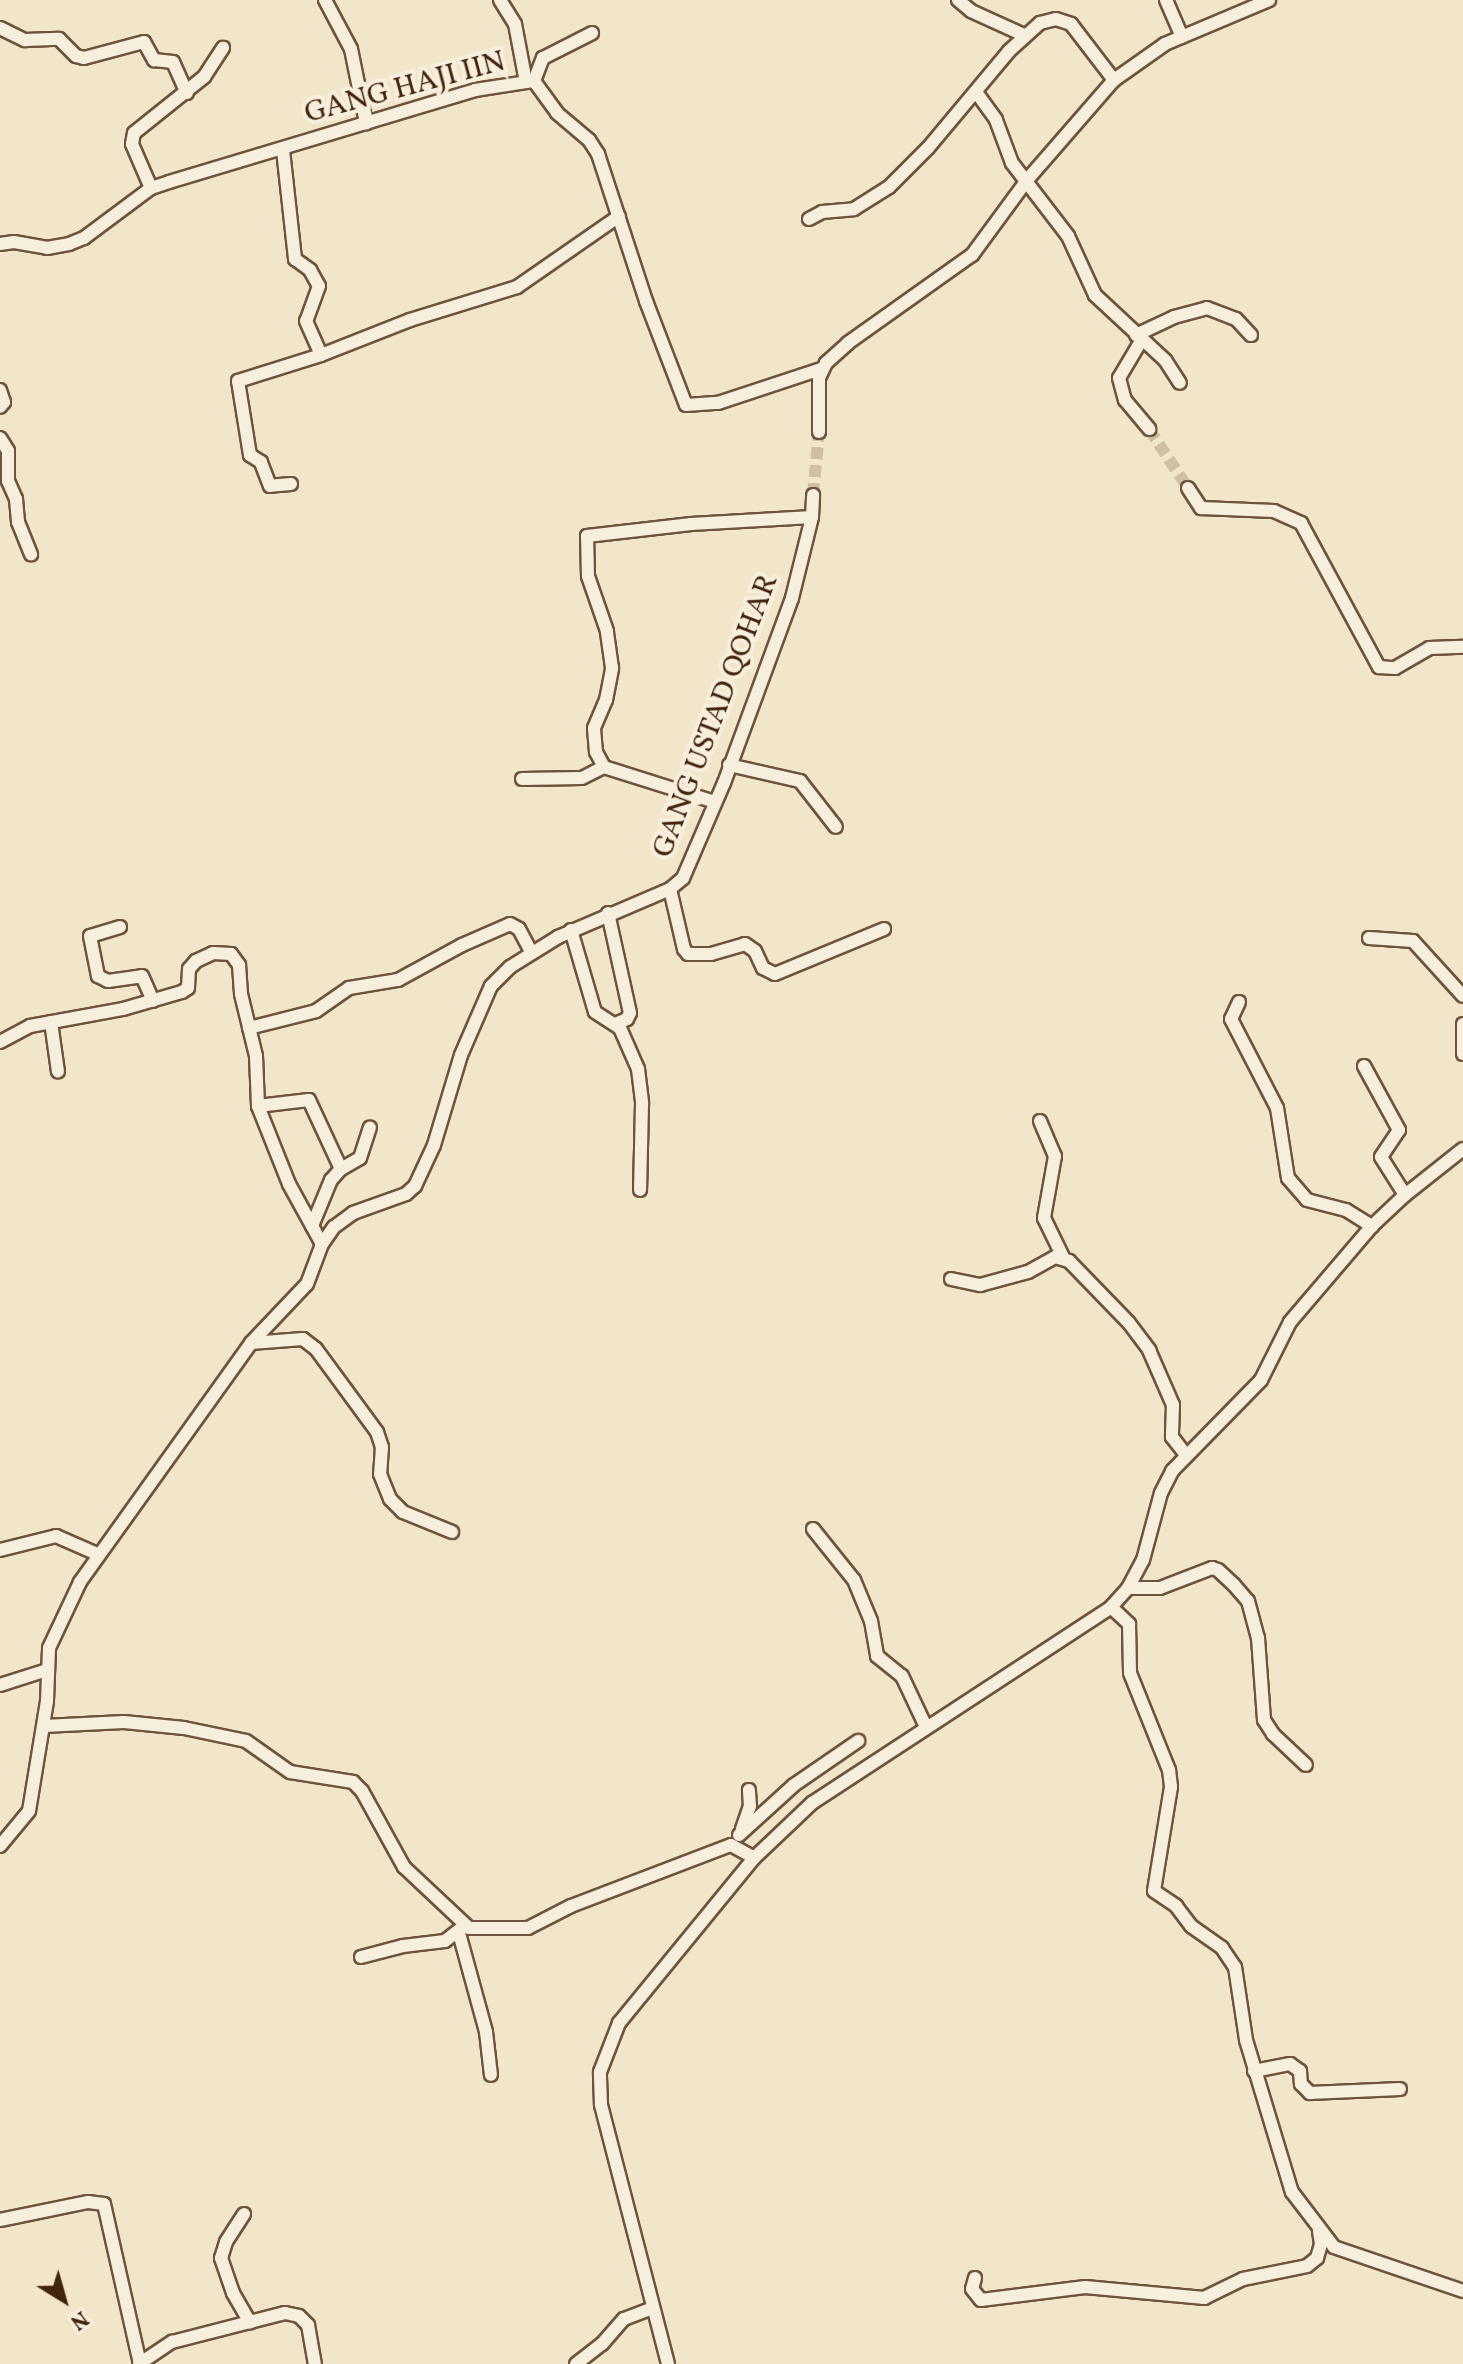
<!DOCTYPE html>
<html>
<head>
<meta charset="utf-8">
<style>
  body { margin:0 }
  #map { position:relative; width:1463px; height:2364px; overflow:hidden; background:#f2e6ca; font-family:Vollkorn,serif }
  div>[style] { position:absolute }
  [style*='--x'] { left:calc(var(--x)*1px); top:calc(var(--y)*1px); width:calc(var(--w)*1px); rotate:calc(var(--a)*1deg) }
  .minor-tunnel>* { height:12px; margin-top:-6px; transform-origin:0; background:repeating-linear-gradient(90deg,#cfbfa4 0 12px,transparent 0 18px) }
  .roads { filter:drop-shadow(2px 0 #6e543c) drop-shadow(-2px 0 #6e543c) drop-shadow(0 2px #6e543c) drop-shadow(0 -2px #6e543c) }
  .minor>* { height:12px; margin:-6px; padding:0 6px; transform-origin:6px; border-radius:6px; background:#f7efdd }
  span { translate:-50% -50%; white-space:nowrap; text-align:center; line-height:1.15; -webkit-text-stroke:8px #f7efdd; paint-order:stroke }
  .street-label { font-size:30px; color:#42230d }
  .north { position:absolute; left:24px; top:2260px; width:80px; height:80px; -webkit-text-stroke:6px #f7efdd; paint-order:stroke; rotate:143deg; font-size:22px; font-weight:700; line-height:32px; text-align:center; color:#42230d }
  .north::after { content:''; display:block; margin:auto; width:28px; height:36px; background:#42230d; clip-path:polygon(50% 0,100% 100%,50% 72%,0 100%) }
</style>
</head>
<body>
<div id="map">
  <div class="minor-tunnel">
    <div style="--x:1149;--y:429;--w:71;--a:56.5"></div>
    <div style="--x:813;--y:495;--w:63;--a:-84.6"></div>
  </div>
  <div class="roads">
    <div class="minor">
      <div style="--x:325;--y:0;--w:55;--a:62"></div>
      <div style="--x:351;--y:49;--w:76;--a:78.5"></div>
      <div style="--x:500;--y:0;--w:28;--a:58"></div>
      <div style="--x:515;--y:24;--w:59;--a:79.3"></div>
      <div style="--x:958;--y:0;--w:17;--a:40"></div>
      <div style="--x:971;--y:11;--w:58;--a:24.4"></div>
      <div style="--x:1166;--y:0;--w:40;--a:66.6"></div>
      <div style="--x:0;--y:28;--w:28;--a:26"></div>
      <div style="--x:25;--y:40;--w:34;--a:-2"></div>
      <div style="--x:59;--y:39;--w:24;--a:45"></div>
      <div style="--x:76;--y:56;--w:8;--a:14"></div>
      <div style="--x:84;--y:58;--w:62;--a:-14.9"></div>
      <div style="--x:144;--y:42;--w:21;--a:61"></div>
      <div style="--x:154;--y:60;--w:19;--a:6"></div>
      <div style="--x:173;--y:62;--w:34;--a:66"></div>
      <div style="--x:534;--y:81;--w:25;--a:-69"></div>
      <div style="--x:543;--y:58;--w:55;--a:-27"></div>
      <div style="--x:976;--y:92;--w:34;--a:54"></div>
      <div style="--x:996;--y:120;--w:46;--a:69.6"></div>
      <div style="--x:1012;--y:163;--w:92;--a:52.5"></div>
      <div style="--x:1068;--y:236;--w:65;--a:65.4"></div>
      <div style="--x:1095;--y:295;--w:96;--a:42.9"></div>
      <div style="--x:1165;--y:360;--w:27;--a:57"></div>
      <div style="--x:283;--y:150;--w:110;--a:83.7"></div>
      <div style="--x:295;--y:259;--w:19;--a:36"></div>
      <div style="--x:310;--y:270;--w:18;--a:61"></div>
      <div style="--x:319;--y:286;--w:37;--a:110"></div>
      <div style="--x:306;--y:321;--w:37;--a:66"></div>
      <div style="--x:321;--y:355;--w:96;--a:-21.5"></div>
      <div style="--x:410;--y:320;--w:112;--a:-17.1"></div>
      <div style="--x:517;--y:287;--w:124;--a:-34.8"></div>
      <div style="--x:151;--y:188;--w:48;--a:-113.4"></div>
      <div style="--x:132;--y:144;--w:11;--a:-80"></div>
      <div style="--x:134;--y:133;--w:90;--a:-38.7"></div>
      <div style="--x:204;--y:77;--w:35;--a:-57"></div>
      <div style="--x:809;--y:219;--w:15;--a:-28"></div>
      <div style="--x:822;--y:212;--w:32;--a:-5"></div>
      <div style="--x:854;--y:209;--w:41;--a:-32.2"></div>
      <div style="--x:889;--y:187;--w:55;--a:-45"></div>
      <div style="--x:928;--y:148;--w:126;--a:-50.1"></div>
      <div style="--x:1009;--y:51;--w:42;--a:-42.1"></div>
      <div style="--x:1040;--y:23;--w:16;--a:-14"></div>
      <div style="--x:1056;--y:19;--w:16;--a:18"></div>
      <div style="--x:1071;--y:24;--w:71;--a:52.5"></div>
      <div style="--x:0;--y:244;--w:14;--a:-8"></div>
      <div style="--x:14;--y:242;--w:34;--a:10"></div>
      <div style="--x:47;--y:248;--w:22;--a:-10"></div>
      <div style="--x:69;--y:244;--w:16;--a:-22"></div>
      <div style="--x:84;--y:238;--w:84;--a:-36.7"></div>
      <div style="--x:151;--y:188;--w:19;--a:-18"></div>
      <div style="--x:169;--y:182;--w:320;--a:-16.7"></div>
      <div style="--x:475;--y:90;--w:60;--a:-8.7"></div>
      <div style="--x:534;--y:81;--w:39;--a:54"></div>
      <div style="--x:557;--y:113;--w:42;--a:40.2"></div>
      <div style="--x:589;--y:140;--w:17;--a:57"></div>
      <div style="--x:598;--y:154;--w:155;--a:71.9"></div>
      <div style="--x:646;--y:301;--w:111;--a:69"></div>
      <div style="--x:686;--y:405;--w:32;--a:-4"></div>
      <div style="--x:718;--y:403;--w:108;--a:-18.3"></div>
      <div style="--x:1136;--y:335;--w:42;--a:-25.3"></div>
      <div style="--x:1174;--y:317;--w:34;--a:-15"></div>
      <div style="--x:1207;--y:308;--w:31;--a:21"></div>
      <div style="--x:1236;--y:319;--w:22;--a:47"></div>
      <div style="--x:1141;--y:341;--w:43;--a:120.7"></div>
      <div style="--x:1119;--y:378;--w:23;--a:75"></div>
      <div style="--x:1125;--y:400;--w:38;--a:50"></div>
      <div style="--x:0;--y:390;--w:13;--a:72"></div>
      <div style="--x:4;--y:402;--w:6;--a:129"></div>
      <div style="--x:819;--y:432;--w:54;--a:-90"></div>
      <div style="--x:819;--y:378;--w:17;--a:-65"></div>
      <div style="--x:826;--y:363;--w:30;--a:-42"></div>
      <div style="--x:848;--y:343;--w:152;--a:-35.4"></div>
      <div style="--x:972;--y:255;--w:93;--a:-53.7"></div>
      <div style="--x:1027;--y:180;--w:133;--a:-49"></div>
      <div style="--x:1114;--y:80;--w:62;--a:-35.2"></div>
      <div style="--x:1165;--y:44;--w:113;--a:-22.9"></div>
      <div style="--x:0;--y:438;--w:15;--a:58"></div>
      <div style="--x:8;--y:451;--w:30;--a:90"></div>
      <div style="--x:8;--y:481;--w:20;--a:66"></div>
      <div style="--x:16;--y:499;--w:23;--a:85"></div>
      <div style="--x:18;--y:522;--w:35;--a:68"></div>
      <div style="--x:291;--y:484;--w:21;--a:175"></div>
      <div style="--x:270;--y:486;--w:26;--a:-111"></div>
      <div style="--x:261;--y:462;--w:13;--a:-148"></div>
      <div style="--x:250;--y:455;--w:75;--a:-99.2"></div>
      <div style="--x:238;--y:381;--w:87;--a:-17.4"></div>
      <div style="--x:1188;--y:488;--w:24;--a:57"></div>
      <div style="--x:1201;--y:508;--w:73;--a:2.4"></div>
      <div style="--x:1274;--y:511;--w:30;--a:24"></div>
      <div style="--x:1301;--y:523;--w:164;--a:61.6"></div>
      <div style="--x:1379;--y:667;--w:16;--a:4"></div>
      <div style="--x:1395;--y:668;--w:39;--a:-30"></div>
      <div style="--x:1429;--y:648;--w:34;--a:-2"></div>
      <div style="--x:729;--y:765;--w:73;--a:12.7"></div>
      <div style="--x:800;--y:781;--w:58;--a:52"></div>
      <div style="--x:604;--y:767;--w:17;--a:-118"></div>
      <div style="--x:596;--y:752;--w:24;--a:-95"></div>
      <div style="--x:594;--y:728;--w:30;--a:-67"></div>
      <div style="--x:606;--y:700;--w:33;--a:-79"></div>
      <div style="--x:612;--y:668;--w:37;--a:-98"></div>
      <div style="--x:607;--y:631;--w:58;--a:-109.1"></div>
      <div style="--x:588;--y:576;--w:40;--a:-91.4"></div>
      <div style="--x:587;--y:536;--w:105;--a:-6.6"></div>
      <div style="--x:691;--y:524;--w:121;--a:-3.3"></div>
      <div style="--x:522;--y:779;--w:60;--a:-1"></div>
      <div style="--x:582;--y:778;--w:25;--a:-27"></div>
      <div style="--x:604;--y:767;--w:116;--a:17.5"></div>
      <div style="--x:670;--y:889;--w:62;--a:76.9"></div>
      <div style="--x:684;--y:949;--w:6;--a:51"></div>
      <div style="--x:688;--y:954;--w:23;--a:0"></div>
      <div style="--x:711;--y:954;--w:35;--a:-16"></div>
      <div style="--x:745;--y:944;--w:12;--a:35"></div>
      <div style="--x:755;--y:951;--w:19;--a:65"></div>
      <div style="--x:763;--y:968;--w:13;--a:27"></div>
      <div style="--x:775;--y:974;--w:118;--a:-22.4"></div>
      <div style="--x:608;--y:913;--w:102;--a:77.6"></div>
      <div style="--x:630;--y:1013;--w:7;--a:117"></div>
      <div style="--x:627;--y:1019;--w:13;--a:157"></div>
      <div style="--x:120;--y:927;--w:31;--a:163"></div>
      <div style="--x:90;--y:936;--w:41;--a:78.7"></div>
      <div style="--x:98;--y:976;--w:11;--a:27"></div>
      <div style="--x:108;--y:981;--w:34;--a:-8"></div>
      <div style="--x:142;--y:976;--w:27;--a:66"></div>
      <div style="--x:571;--y:930;--w:85;--a:73.7"></div>
      <div style="--x:595;--y:1012;--w:30;--a:33"></div>
      <div style="--x:620;--y:1028;--w:45;--a:66.3"></div>
      <div style="--x:638;--y:1069;--w:35;--a:83"></div>
      <div style="--x:642;--y:1104;--w:86;--a:91.3"></div>
      <div style="--x:1369;--y:938;--w:44;--a:3.9"></div>
      <div style="--x:1413;--y:941;--w:74;--a:47.7"></div>
      <div style="--x:1239;--y:1002;--w:19;--a:115"></div>
      <div style="--x:1231;--y:1019;--w:100;--a:62.7"></div>
      <div style="--x:1277;--y:1108;--w:71;--a:81.1"></div>
      <div style="--x:1288;--y:1178;--w:29;--a:49"></div>
      <div style="--x:1307;--y:1200;--w:40;--a:14.4"></div>
      <div style="--x:1346;--y:1210;--w:31;--a:32"></div>
      <div style="--x:51;--y:1022;--w:50;--a:82"></div>
      <div style="--x:1463;--y:1024;--w:30;--a:90"></div>
      <div style="--x:249;--y:1028;--w:69;--a:-14.2"></div>
      <div style="--x:316;--y:1011;--w:40;--a:-34.9"></div>
      <div style="--x:349;--y:988;--w:50;--a:-9.3"></div>
      <div style="--x:398;--y:980;--w:73;--a:-28.7"></div>
      <div style="--x:462;--y:945;--w:52;--a:-23.6"></div>
      <div style="--x:510;--y:924;--w:10;--a:29"></div>
      <div style="--x:519;--y:929;--w:26;--a:62"></div>
      <div style="--x:0;--y:1042;--w:34;--a:-28"></div>
      <div style="--x:30;--y:1026;--w:95;--a:-10.4"></div>
      <div style="--x:123;--y:1009;--w:61;--a:-16.1"></div>
      <div style="--x:182;--y:992;--w:7;--a:-34"></div>
      <div style="--x:188;--y:988;--w:19;--a:-87"></div>
      <div style="--x:189;--y:969;--w:11;--a:-49"></div>
      <div style="--x:196;--y:961;--w:19;--a:-25"></div>
      <div style="--x:213;--y:953;--w:18;--a:3"></div>
      <div style="--x:231;--y:954;--w:14;--a:54"></div>
      <div style="--x:239;--y:965;--w:29;--a:86"></div>
      <div style="--x:241;--y:994;--w:64;--a:76.4"></div>
      <div style="--x:256;--y:1056;--w:50;--a:87.7"></div>
      <div style="--x:258;--y:1106;--w:84;--a:68.3"></div>
      <div style="--x:289;--y:1184;--w:68;--a:61.2"></div>
      <div style="--x:1364;--y:1066;--w:73;--a:61.3"></div>
      <div style="--x:1399;--y:1130;--w:32;--a:124"></div>
      <div style="--x:1381;--y:1157;--w:45;--a:57.7"></div>
      <div style="--x:258;--y:1106;--w:51;--a:-6.7"></div>
      <div style="--x:309;--y:1100;--w:76;--a:65.1"></div>
      <div style="--x:1040;--y:1121;--w:38;--a:67"></div>
      <div style="--x:1055;--y:1156;--w:63;--a:100.1"></div>
      <div style="--x:1044;--y:1218;--w:43;--a:64"></div>
      <div style="--x:312;--y:1226;--w:50;--a:-67.6"></div>
      <div style="--x:331;--y:1180;--w:15;--a:-48"></div>
      <div style="--x:341;--y:1169;--w:22;--a:-30"></div>
      <div style="--x:360;--y:1158;--w:32;--a:-72"></div>
      <div style="--x:951;--y:1279;--w:30;--a:12"></div>
      <div style="--x:980;--y:1285;--w:50;--a:-15.2"></div>
      <div style="--x:1028;--y:1272;--w:31;--a:-29"></div>
      <div style="--x:1055;--y:1257;--w:15;--a:16"></div>
      <div style="--x:1069;--y:1261;--w:86;--a:45.9"></div>
      <div style="--x:1129;--y:1323;--w:34;--a:53"></div>
      <div style="--x:1149;--y:1350;--w:60;--a:66.4"></div>
      <div style="--x:1173;--y:1405;--w:32;--a:92"></div>
      <div style="--x:1172;--y:1437;--w:23;--a:52"></div>
      <div style="--x:251;--y:1343;--w:52;--a:-4.4"></div>
      <div style="--x:303;--y:1339;--w:16;--a:38"></div>
      <div style="--x:316;--y:1349;--w:103;--a:53.7"></div>
      <div style="--x:377;--y:1432;--w:16;--a:72"></div>
      <div style="--x:382;--y:1447;--w:27;--a:94"></div>
      <div style="--x:380;--y:1474;--w:27;--a:68"></div>
      <div style="--x:390;--y:1499;--w:18;--a:45"></div>
      <div style="--x:403;--y:1512;--w:53;--a:22.2"></div>
      <div style="--x:813;--y:1529;--w:65;--a:51.2"></div>
      <div style="--x:854;--y:1580;--w:44;--a:67.5"></div>
      <div style="--x:871;--y:1621;--w:36;--a:80"></div>
      <div style="--x:877;--y:1656;--w:32;--a:39"></div>
      <div style="--x:902;--y:1676;--w:56;--a:64.8"></div>
      <div style="--x:0;--y:1550;--w:58;--a:-14"></div>
      <div style="--x:56;--y:1536;--w:45;--a:23.7"></div>
      <div style="--x:1128;--y:1588;--w:32;--a:0"></div>
      <div style="--x:1160;--y:1588;--w:56;--a:-21"></div>
      <div style="--x:1212;--y:1568;--w:6;--a:18"></div>
      <div style="--x:1218;--y:1570;--w:22;--a:43"></div>
      <div style="--x:1234;--y:1585;--w:21;--a:49"></div>
      <div style="--x:1248;--y:1601;--w:38;--a:75"></div>
      <div style="--x:1258;--y:1638;--w:82;--a:85.8"></div>
      <div style="--x:1264;--y:1720;--w:17;--a:57"></div>
      <div style="--x:1273;--y:1734;--w:45;--a:43.2"></div>
      <div style="--x:1111;--y:1607;--w:25;--a:43"></div>
      <div style="--x:1129;--y:1624;--w:49;--a:88.8"></div>
      <div style="--x:1130;--y:1673;--w:105;--a:68.1"></div>
      <div style="--x:1169;--y:1770;--w:17;--a:83"></div>
      <div style="--x:1171;--y:1787;--w:105;--a:99.3"></div>
      <div style="--x:1154;--y:1891;--w:27;--a:34"></div>
      <div style="--x:1176;--y:1906;--w:25;--a:53"></div>
      <div style="--x:1191;--y:1926;--w:38;--a:35"></div>
      <div style="--x:1222;--y:1948;--w:23;--a:56"></div>
      <div style="--x:1235;--y:1967;--w:74;--a:81.4"></div>
      <div style="--x:1246;--y:2040;--w:159;--a:73.2"></div>
      <div style="--x:1292;--y:2192;--w:69;--a:52.6"></div>
      <div style="--x:1334;--y:2247;--w:136;--a:18.8"></div>
      <div style="--x:0;--y:1685;--w:49;--a:-17.7"></div>
      <div style="--x:44;--y:1726;--w:80;--a:-2.9"></div>
      <div style="--x:124;--y:1722;--w:60;--a:5.7"></div>
      <div style="--x:184;--y:1728;--w:63;--a:11.8"></div>
      <div style="--x:246;--y:1741;--w:54;--a:35.2"></div>
      <div style="--x:290;--y:1772;--w:64;--a:9"></div>
      <div style="--x:353;--y:1782;--w:13;--a:45"></div>
      <div style="--x:362;--y:1791;--w:87;--a:61.1"></div>
      <div style="--x:404;--y:1867;--w:89;--a:43.2"></div>
      <div style="--x:469;--y:1928;--w:59;--a:0"></div>
      <div style="--x:528;--y:1928;--w:48;--a:-27.1"></div>
      <div style="--x:571;--y:1906;--w:171;--a:-20.9"></div>
      <div style="--x:731;--y:1845;--w:26;--a:29"></div>
      <div style="--x:742;--y:1829;--w:24;--a:-71"></div>
      <div style="--x:750;--y:1806;--w:16;--a:-94"></div>
      <div style="--x:739;--y:1835;--w:74;--a:-42.3"></div>
      <div style="--x:794;--y:1785;--w:78;--a:-34.5"></div>
      <div style="--x:0;--y:1846;--w:45;--a:-50.4"></div>
      <div style="--x:29;--y:1811;--w:111;--a:-80.7"></div>
      <div style="--x:47;--y:1701;--w:53;--a:-87.8"></div>
      <div style="--x:49;--y:1648;--w:73;--a:-64.8"></div>
      <div style="--x:80;--y:1582;--w:294;--a:-54.4"></div>
      <div style="--x:251;--y:1343;--w:81;--a:-46.5"></div>
      <div style="--x:307;--y:1284;--w:43;--a:-69.4"></div>
      <div style="--x:322;--y:1244;--w:21;--a:-55"></div>
      <div style="--x:334;--y:1227;--w:24;--a:-36"></div>
      <div style="--x:353;--y:1213;--w:56;--a:-19.7"></div>
      <div style="--x:406;--y:1194;--w:12;--a:-42"></div>
      <div style="--x:415;--y:1186;--w:45;--a:-65.1"></div>
      <div style="--x:434;--y:1145;--w:94;--a:-73.3"></div>
      <div style="--x:461;--y:1055;--w:75;--a:-66.5"></div>
      <div style="--x:491;--y:986;--w:27;--a:-45"></div>
      <div style="--x:510;--y:967;--w:57;--a:-32"></div>
      <div style="--x:558;--y:937;--w:122;--a:-23.2"></div>
      <div style="--x:670;--y:889;--w:17;--a:-40"></div>
      <div style="--x:683;--y:878;--w:103;--a:-66.7"></div>
      <div style="--x:724;--y:783;--w:197;--a:-69.8"></div>
      <div style="--x:792;--y:598;--w:83;--a:-76.1"></div>
      <div style="--x:812;--y:517;--w:22;--a:-87"></div>
      <div style="--x:459;--y:1933;--w:103;--a:74.7"></div>
      <div style="--x:486;--y:2032;--w:43;--a:83.4"></div>
      <div style="--x:361;--y:1957;--w:43;--a:-14.7"></div>
      <div style="--x:403;--y:1946;--w:42;--a:-6.8"></div>
      <div style="--x:445;--y:1941;--w:23;--a:-38"></div>
      <div style="--x:1254;--y:2071;--w:37;--a:-11"></div>
      <div style="--x:1290;--y:2064;--w:12;--a:35"></div>
      <div style="--x:1300;--y:2071;--w:13;--a:86"></div>
      <div style="--x:1301;--y:2084;--w:13;--a:45"></div>
      <div style="--x:1310;--y:2093;--w:90;--a:-2.5"></div>
      <div style="--x:244;--y:2214;--w:33;--a:123"></div>
      <div style="--x:226;--y:2242;--w:17;--a:107"></div>
      <div style="--x:221;--y:2258;--w:37;--a:71"></div>
      <div style="--x:233;--y:2293;--w:34;--a:60"></div>
      <div style="--x:0;--y:2220;--w:90;--a:-11.6"></div>
      <div style="--x:88;--y:2202;--w:16;--a:7"></div>
      <div style="--x:104;--y:2204;--w:164;--a:77.3"></div>
      <div style="--x:975;--y:2278;--w:11;--a:105"></div>
      <div style="--x:972;--y:2289;--w:14;--a:51"></div>
      <div style="--x:981;--y:2300;--w:105;--a:-7.1"></div>
      <div style="--x:1085;--y:2287;--w:120;--a:5.3"></div>
      <div style="--x:1204;--y:2298;--w:43;--a:-26"></div>
      <div style="--x:1243;--y:2279;--w:65;--a:-11.5"></div>
      <div style="--x:1307;--y:2266;--w:13;--a:-39"></div>
      <div style="--x:1317;--y:2258;--w:15;--a:-74"></div>
      <div style="--x:1321;--y:2244;--w:13;--a:-99"></div>
      <div style="--x:139;--y:2364;--w:40;--a:-34"></div>
      <div style="--x:172;--y:2342;--w:117;--a:-14.4"></div>
      <div style="--x:285;--y:2313;--w:14;--a:12"></div>
      <div style="--x:299;--y:2316;--w:13;--a:45"></div>
      <div style="--x:308;--y:2325;--w:40;--a:80"></div>
      <div style="--x:576;--y:2364;--w:33;--a:-38"></div>
      <div style="--x:602;--y:2344;--w:33;--a:-49"></div>
      <div style="--x:624;--y:2319;--w:30;--a:-21"></div>
      <div style="--x:668;--y:2364;--w:268;--a:-104.5"></div>
      <div style="--x:601;--y:2105;--w:33;--a:-92"></div>
      <div style="--x:600;--y:2072;--w:53;--a:-68.8"></div>
      <div style="--x:619;--y:2023;--w:213;--a:-50.7"></div>
      <div style="--x:754;--y:1858;--w:80;--a:-43.5"></div>
      <div style="--x:812;--y:1803;--w:358;--a:-33.2"></div>
      <div style="--x:1111;--y:1607;--w:25;--a:-48"></div>
      <div style="--x:1128;--y:1588;--w:32;--a:-62"></div>
      <div style="--x:1143;--y:1560;--w:69;--a:-75"></div>
      <div style="--x:1161;--y:1493;--w:25;--a:-63"></div>
      <div style="--x:1172;--y:1471;--w:127;--a:-45.6"></div>
      <div style="--x:1261;--y:1380;--w:65;--a:-63.4"></div>
      <div style="--x:1290;--y:1322;--w:126;--a:-49.5"></div>
      <div style="--x:1372;--y:1226;--w:45;--a:-43.2"></div>
      <div style="--x:1405;--y:1195;--w:74;--a:-38.4"></div>
    </div>
  </div>
  <div class="street-label">
    <span style="left:405px;top:88px;rotate:-15deg">GANG HAJI IIN</span>
    <span style="left:716px;top:716px;rotate:-69deg">GANG USTAD QOHAR</span>
  </div>
  <div class="north">N</div>
</div>
</body>
</html>
